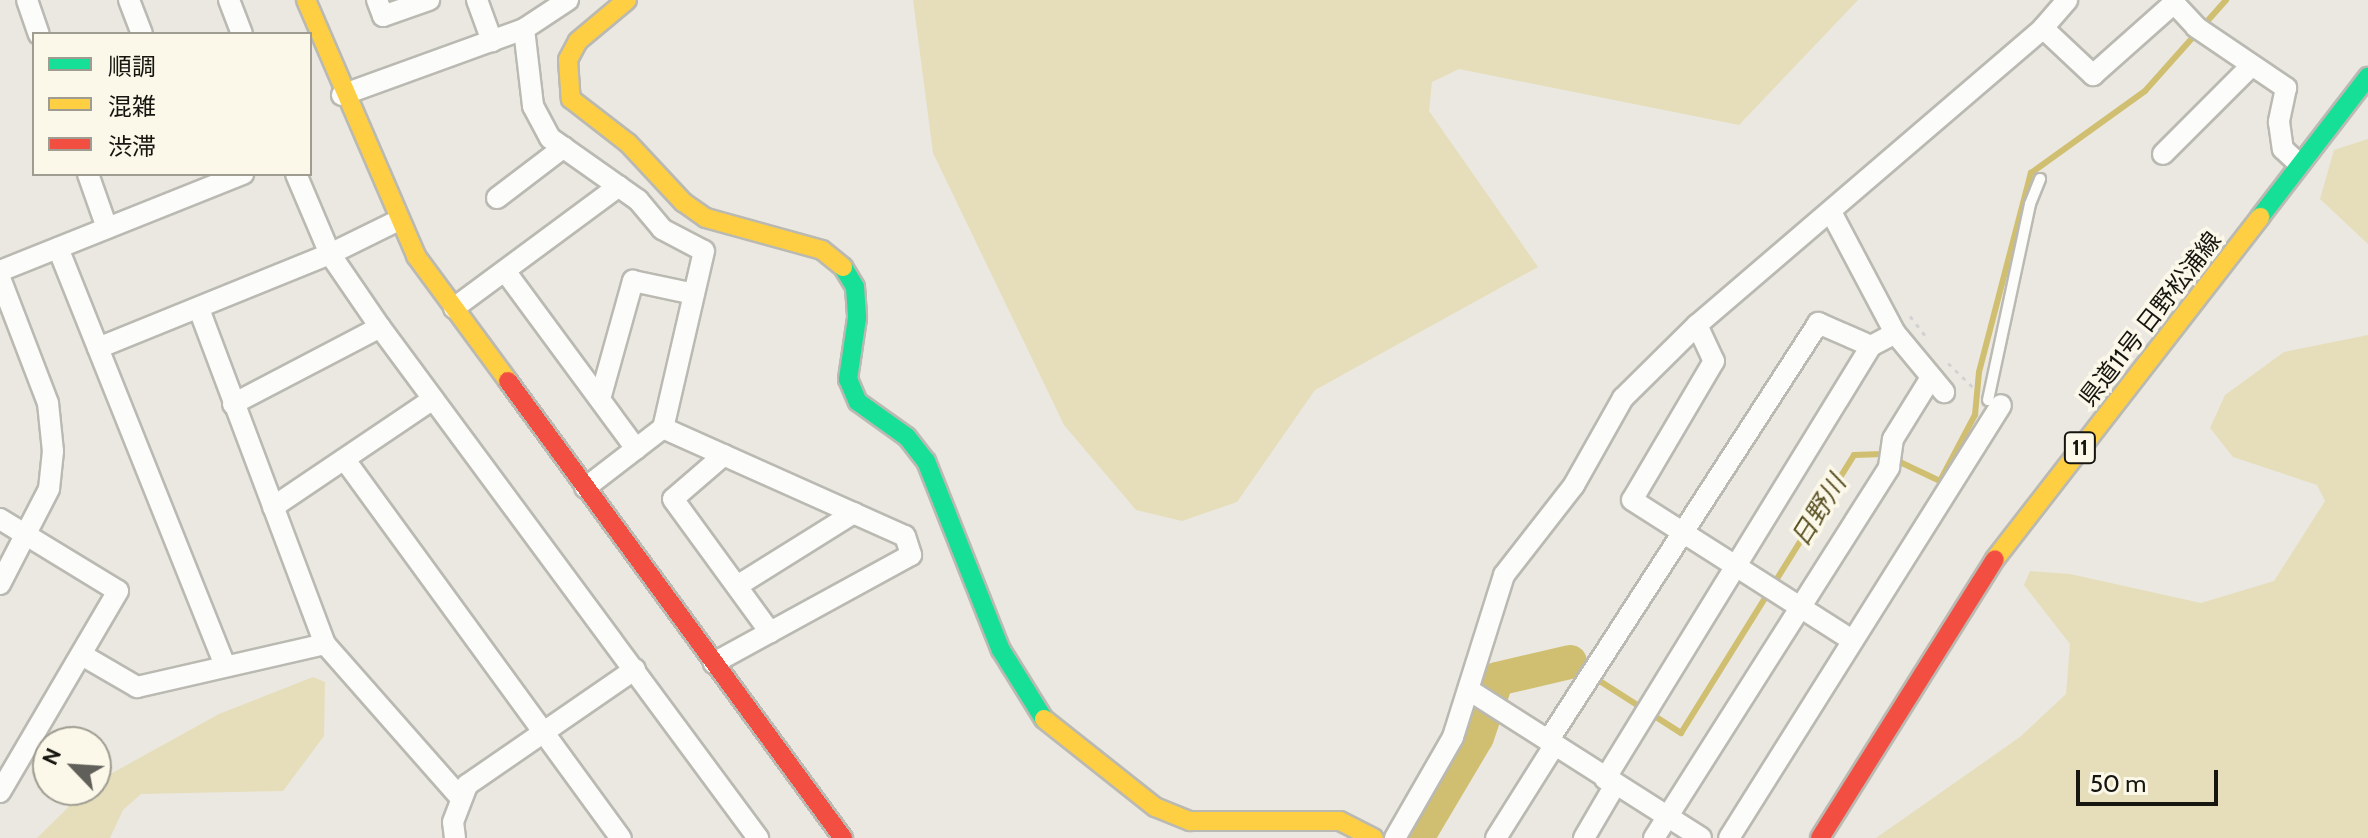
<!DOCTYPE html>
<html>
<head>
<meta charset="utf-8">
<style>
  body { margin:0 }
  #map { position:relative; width:2368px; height:838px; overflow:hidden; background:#eae8e0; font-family:Cabin,"Noto Sans JP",sans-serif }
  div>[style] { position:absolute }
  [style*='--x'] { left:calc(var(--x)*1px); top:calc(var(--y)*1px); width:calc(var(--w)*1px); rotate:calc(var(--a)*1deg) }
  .green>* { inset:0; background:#e6deba }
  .stream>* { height:6px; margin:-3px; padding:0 3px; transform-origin:3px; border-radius:3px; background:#d0bf70 }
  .river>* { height:34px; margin:-17px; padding:0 17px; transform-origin:17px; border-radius:17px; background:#d0bf70 }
  .path>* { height:3px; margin-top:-1.5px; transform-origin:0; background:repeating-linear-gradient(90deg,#d2d2d0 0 4px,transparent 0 10px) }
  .roads { filter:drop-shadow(2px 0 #bab9b2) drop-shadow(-2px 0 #bab9b2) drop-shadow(0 2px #bab9b2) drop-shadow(0 -2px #bab9b2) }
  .lane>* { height:10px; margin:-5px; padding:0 5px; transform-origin:5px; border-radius:5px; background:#fcfcfa }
  .street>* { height:20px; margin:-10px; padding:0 10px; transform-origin:10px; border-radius:10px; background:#fcfcfa }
  .fast>* { height:18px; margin:-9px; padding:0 9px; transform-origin:9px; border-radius:9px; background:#16e098 }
  .slow>* { height:18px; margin:-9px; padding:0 9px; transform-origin:9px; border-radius:9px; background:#ffcf43 }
  .jam>* { height:18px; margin:-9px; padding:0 9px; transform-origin:9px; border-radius:9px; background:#f24e42 }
  span { translate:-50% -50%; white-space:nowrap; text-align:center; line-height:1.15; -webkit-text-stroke:7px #fbf8e9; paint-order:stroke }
  .shield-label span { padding:2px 6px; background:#fbf8e9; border:2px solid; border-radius:6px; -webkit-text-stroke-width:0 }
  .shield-label { font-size:22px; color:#161510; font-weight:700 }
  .street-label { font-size:24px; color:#161510 }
  .water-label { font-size:26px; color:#5b5125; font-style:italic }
  .legend { position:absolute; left:32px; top:32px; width:280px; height:144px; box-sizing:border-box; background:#fbf8e9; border:2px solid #9f9d92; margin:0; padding:10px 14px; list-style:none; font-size:24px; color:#161510 }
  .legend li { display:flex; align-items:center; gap:16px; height:40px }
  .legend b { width:40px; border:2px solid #9f9d92 }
  .north { position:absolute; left:32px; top:726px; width:80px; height:80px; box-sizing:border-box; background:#fbf8e9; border:2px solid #9f9d92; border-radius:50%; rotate:295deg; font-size:22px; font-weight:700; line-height:32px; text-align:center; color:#161510 }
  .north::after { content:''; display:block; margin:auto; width:28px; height:36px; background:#605f59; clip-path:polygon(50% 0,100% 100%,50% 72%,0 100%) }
  .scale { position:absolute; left:2076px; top:770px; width:142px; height:36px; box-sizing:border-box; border:4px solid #161510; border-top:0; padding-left:10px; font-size:24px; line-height:28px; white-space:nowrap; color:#161510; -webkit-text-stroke:6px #fbf8e9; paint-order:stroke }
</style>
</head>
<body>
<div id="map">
  <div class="green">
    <div style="clip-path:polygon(913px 0,1858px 0,1739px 125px,1459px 69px,1432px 82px,1429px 111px,1538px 267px,1315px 390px,1237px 502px,1182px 521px,1136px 510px,1064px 425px,933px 153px)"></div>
    <div style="clip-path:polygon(2368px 139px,2368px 244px,2320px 199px,2334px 150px)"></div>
    <div style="clip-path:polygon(2368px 335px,2368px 838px,1876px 838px,2020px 737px,2066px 694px,2070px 644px,2024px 585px,2030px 571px,2070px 574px,2201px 603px,2274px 581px,2325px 501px,2317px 485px,2233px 457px,2210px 428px,2225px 395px,2284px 352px)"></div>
    <div style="clip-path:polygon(313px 677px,325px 682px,324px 736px,283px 791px,141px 794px,123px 810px,110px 838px,37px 838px,86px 790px,96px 790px,96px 782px,219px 714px)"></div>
  </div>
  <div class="stream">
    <div style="--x:1570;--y:662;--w:132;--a:32.6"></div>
    <div style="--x:1681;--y:733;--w:327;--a:-58.1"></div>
    <div style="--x:1854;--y:455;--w:29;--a:-2"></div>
    <div style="--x:1883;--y:454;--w:63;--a:25.3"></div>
    <div style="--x:1940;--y:481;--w:75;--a:-62.1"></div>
    <div style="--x:1975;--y:415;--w:43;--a:-84.7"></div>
    <div style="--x:1979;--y:372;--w:206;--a:-75.4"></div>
    <div style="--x:2031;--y:173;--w:140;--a:-35.7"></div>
    <div style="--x:2145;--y:91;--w:122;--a:-48.3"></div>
  </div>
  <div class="river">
    <div style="--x:1417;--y:838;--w:117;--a:-59.3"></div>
    <div style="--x:1477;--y:737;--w:61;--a:-71"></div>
    <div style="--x:1497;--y:679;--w:75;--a:-13.1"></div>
  </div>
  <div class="path">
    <div style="--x:1910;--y:316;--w:29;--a:52"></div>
    <div style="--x:1948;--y:363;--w:40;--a:44"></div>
  </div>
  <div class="roads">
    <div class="lane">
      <div style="--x:1988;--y:400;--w:200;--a:-77.9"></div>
      <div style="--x:2030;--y:204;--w:27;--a:-68"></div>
    </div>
    <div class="street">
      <div style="--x:27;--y:0;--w:36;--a:71"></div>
      <div style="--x:129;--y:0;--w:36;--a:69"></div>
      <div style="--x:229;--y:0;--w:36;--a:69"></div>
      <div style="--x:377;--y:0;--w:17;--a:69"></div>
      <div style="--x:383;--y:16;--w:49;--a:-19.2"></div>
      <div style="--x:477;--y:0;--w:44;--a:69.9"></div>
      <div style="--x:568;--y:0;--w:53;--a:146.6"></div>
      <div style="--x:524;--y:29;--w:78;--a:83.3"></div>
      <div style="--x:533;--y:106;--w:36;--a:62"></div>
      <div style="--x:550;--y:138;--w:108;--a:35.2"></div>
      <div style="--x:638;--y:200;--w:38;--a:50"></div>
      <div style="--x:662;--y:229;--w:47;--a:27.6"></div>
      <div style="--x:704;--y:251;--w:182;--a:103"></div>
      <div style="--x:663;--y:428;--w:98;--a:142.4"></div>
      <div style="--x:2043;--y:28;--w:69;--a:43.2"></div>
      <div style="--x:2093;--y:75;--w:108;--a:-41.6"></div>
      <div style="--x:2174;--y:3;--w:33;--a:47"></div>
      <div style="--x:2196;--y:27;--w:109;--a:34.1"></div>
      <div style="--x:2286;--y:88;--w:35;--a:102"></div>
      <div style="--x:2279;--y:122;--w:27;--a:82"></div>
      <div style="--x:2283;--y:149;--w:22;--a:43"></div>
      <div style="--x:342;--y:95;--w:194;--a:-19.9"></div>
      <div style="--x:2163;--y:154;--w:124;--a:-45"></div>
      <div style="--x:88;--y:174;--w:57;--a:70.6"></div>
      <div style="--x:296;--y:174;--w:87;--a:67"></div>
      <div style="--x:330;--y:254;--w:88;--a:55.6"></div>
      <div style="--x:380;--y:327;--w:636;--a:53.51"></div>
      <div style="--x:497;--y:198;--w:84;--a:-37.3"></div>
      <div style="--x:1831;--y:212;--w:137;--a:62.1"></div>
      <div style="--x:1895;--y:333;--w:77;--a:50.3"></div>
      <div style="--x:58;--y:248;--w:449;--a:68.2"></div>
      <div style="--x:0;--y:271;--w:262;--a:-21.8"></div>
      <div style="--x:505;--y:271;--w:221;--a:53.6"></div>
      <div style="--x:0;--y:278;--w:134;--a:69"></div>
      <div style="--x:48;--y:403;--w:48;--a:84.1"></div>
      <div style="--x:53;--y:451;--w:38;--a:96"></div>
      <div style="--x:49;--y:489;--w:107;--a:117.3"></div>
      <div style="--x:454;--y:308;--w:205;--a:-36.5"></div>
      <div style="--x:199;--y:309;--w:358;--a:69.4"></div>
      <div style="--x:325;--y:644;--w:204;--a:48.6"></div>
      <div style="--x:1697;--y:325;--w:40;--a:65"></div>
      <div style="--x:1714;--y:361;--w:161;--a:120.5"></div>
      <div style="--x:1632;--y:500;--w:259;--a:32.5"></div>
      <div style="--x:98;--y:348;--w:250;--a:-22.1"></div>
      <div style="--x:330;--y:254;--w:75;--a:-26.2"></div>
      <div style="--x:600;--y:399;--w:123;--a:-74.4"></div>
      <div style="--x:633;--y:281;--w:62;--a:12"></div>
      <div style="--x:233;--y:404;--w:166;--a:-27.6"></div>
      <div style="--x:663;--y:428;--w:265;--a:24.1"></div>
      <div style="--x:905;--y:536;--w:20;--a:72"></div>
      <div style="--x:911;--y:555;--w:225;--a:151.3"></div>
      <div style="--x:724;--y:455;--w:67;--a:139.2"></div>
      <div style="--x:673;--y:499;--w:165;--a:53.9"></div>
      <div style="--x:345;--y:460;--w:468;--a:53.9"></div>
      <div style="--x:273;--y:507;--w:193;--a:-34"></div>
      <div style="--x:0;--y:519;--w:138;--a:31.4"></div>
      <div style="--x:118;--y:591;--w:233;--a:120.4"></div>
      <div style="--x:737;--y:586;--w:138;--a:-32"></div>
      <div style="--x:82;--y:655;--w:64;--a:30.2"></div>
      <div style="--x:137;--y:687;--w:193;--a:-12.9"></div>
      <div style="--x:1469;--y:690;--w:275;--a:32.5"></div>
      <div style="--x:1548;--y:741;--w:498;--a:-57.1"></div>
      <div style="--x:1818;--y:323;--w:58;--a:23.5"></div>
      <div style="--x:1605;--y:779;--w:508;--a:-58.44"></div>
      <div style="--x:1871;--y:346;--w:27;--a:-28"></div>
      <div style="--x:455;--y:838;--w:16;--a:-97"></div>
      <div style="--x:453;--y:822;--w:40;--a:-69"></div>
      <div style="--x:467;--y:785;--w:204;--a:-34.6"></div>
      <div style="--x:1395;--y:838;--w:116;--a:-60.1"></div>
      <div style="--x:1453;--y:737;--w:170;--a:-72.5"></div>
      <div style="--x:1504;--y:575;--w:114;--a:-52.1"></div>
      <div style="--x:1574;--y:485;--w:100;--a:-60.6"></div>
      <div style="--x:1623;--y:398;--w:104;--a:-44.6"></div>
      <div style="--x:1697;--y:325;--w:456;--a:-40.6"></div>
      <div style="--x:2043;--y:28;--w:37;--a:-49"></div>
      <div style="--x:1496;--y:838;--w:109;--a:-57.8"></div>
      <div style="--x:1584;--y:838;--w:61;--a:-59.7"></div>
      <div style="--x:1654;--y:838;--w:439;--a:-57.6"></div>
      <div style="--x:1889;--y:467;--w:28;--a:-82"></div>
      <div style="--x:1893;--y:439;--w:70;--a:-58.3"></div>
      <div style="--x:1729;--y:838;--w:511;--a:-57.86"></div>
    </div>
    <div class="fast">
      <div style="--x:2260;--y:217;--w:177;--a:-52.4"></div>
      <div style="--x:843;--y:267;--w:23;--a:59"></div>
      <div style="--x:855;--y:287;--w:31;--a:86"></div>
      <div style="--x:857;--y:318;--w:62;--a:98.4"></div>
      <div style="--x:848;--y:379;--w:25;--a:67"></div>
      <div style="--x:858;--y:402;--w:60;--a:35.5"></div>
      <div style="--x:907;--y:437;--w:31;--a:52"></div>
      <div style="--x:926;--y:461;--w:203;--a:68.4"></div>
      <div style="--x:1001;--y:650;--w:81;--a:58.1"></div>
    </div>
    <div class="slow">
      <div style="--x:306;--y:0;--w:279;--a:66.7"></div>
      <div style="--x:416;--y:256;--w:155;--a:53.6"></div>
      <div style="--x:627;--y:0;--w:64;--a:140.1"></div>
      <div style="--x:578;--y:41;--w:21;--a:118"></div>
      <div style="--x:568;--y:60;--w:39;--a:86"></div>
      <div style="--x:571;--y:99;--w:72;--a:37.7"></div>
      <div style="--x:628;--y:143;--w:81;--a:47"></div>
      <div style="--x:683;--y:202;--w:28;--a:35"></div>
      <div style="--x:706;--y:218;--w:120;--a:15.4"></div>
      <div style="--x:822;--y:250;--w:27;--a:39"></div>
      <div style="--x:1995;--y:559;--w:433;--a:-52.2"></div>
      <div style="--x:1044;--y:719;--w:142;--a:38.4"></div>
      <div style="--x:1155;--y:807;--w:38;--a:22"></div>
      <div style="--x:1190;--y:821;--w:150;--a:0"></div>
      <div style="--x:1340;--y:821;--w:38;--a:27"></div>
    </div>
    <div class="jam">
      <div style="--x:508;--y:381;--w:567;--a:53.76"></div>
      <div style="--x:1820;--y:838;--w:329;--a:-57.9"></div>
    </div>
  </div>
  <div class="shield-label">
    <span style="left:2080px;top:448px">11</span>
  </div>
  <div class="street-label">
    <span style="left:2150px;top:319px;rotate:-52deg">県道11号 日野松浦線</span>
  </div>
  <div class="water-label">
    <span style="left:1819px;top:511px;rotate:-58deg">日野川</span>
  </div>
  <ul class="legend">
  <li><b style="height:10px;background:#16e098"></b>順調</li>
  <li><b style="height:10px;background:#ffcf43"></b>混雑</li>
  <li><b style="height:10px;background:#f24e42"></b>渋滞</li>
  </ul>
  <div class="north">N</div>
  <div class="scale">50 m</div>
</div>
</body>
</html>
